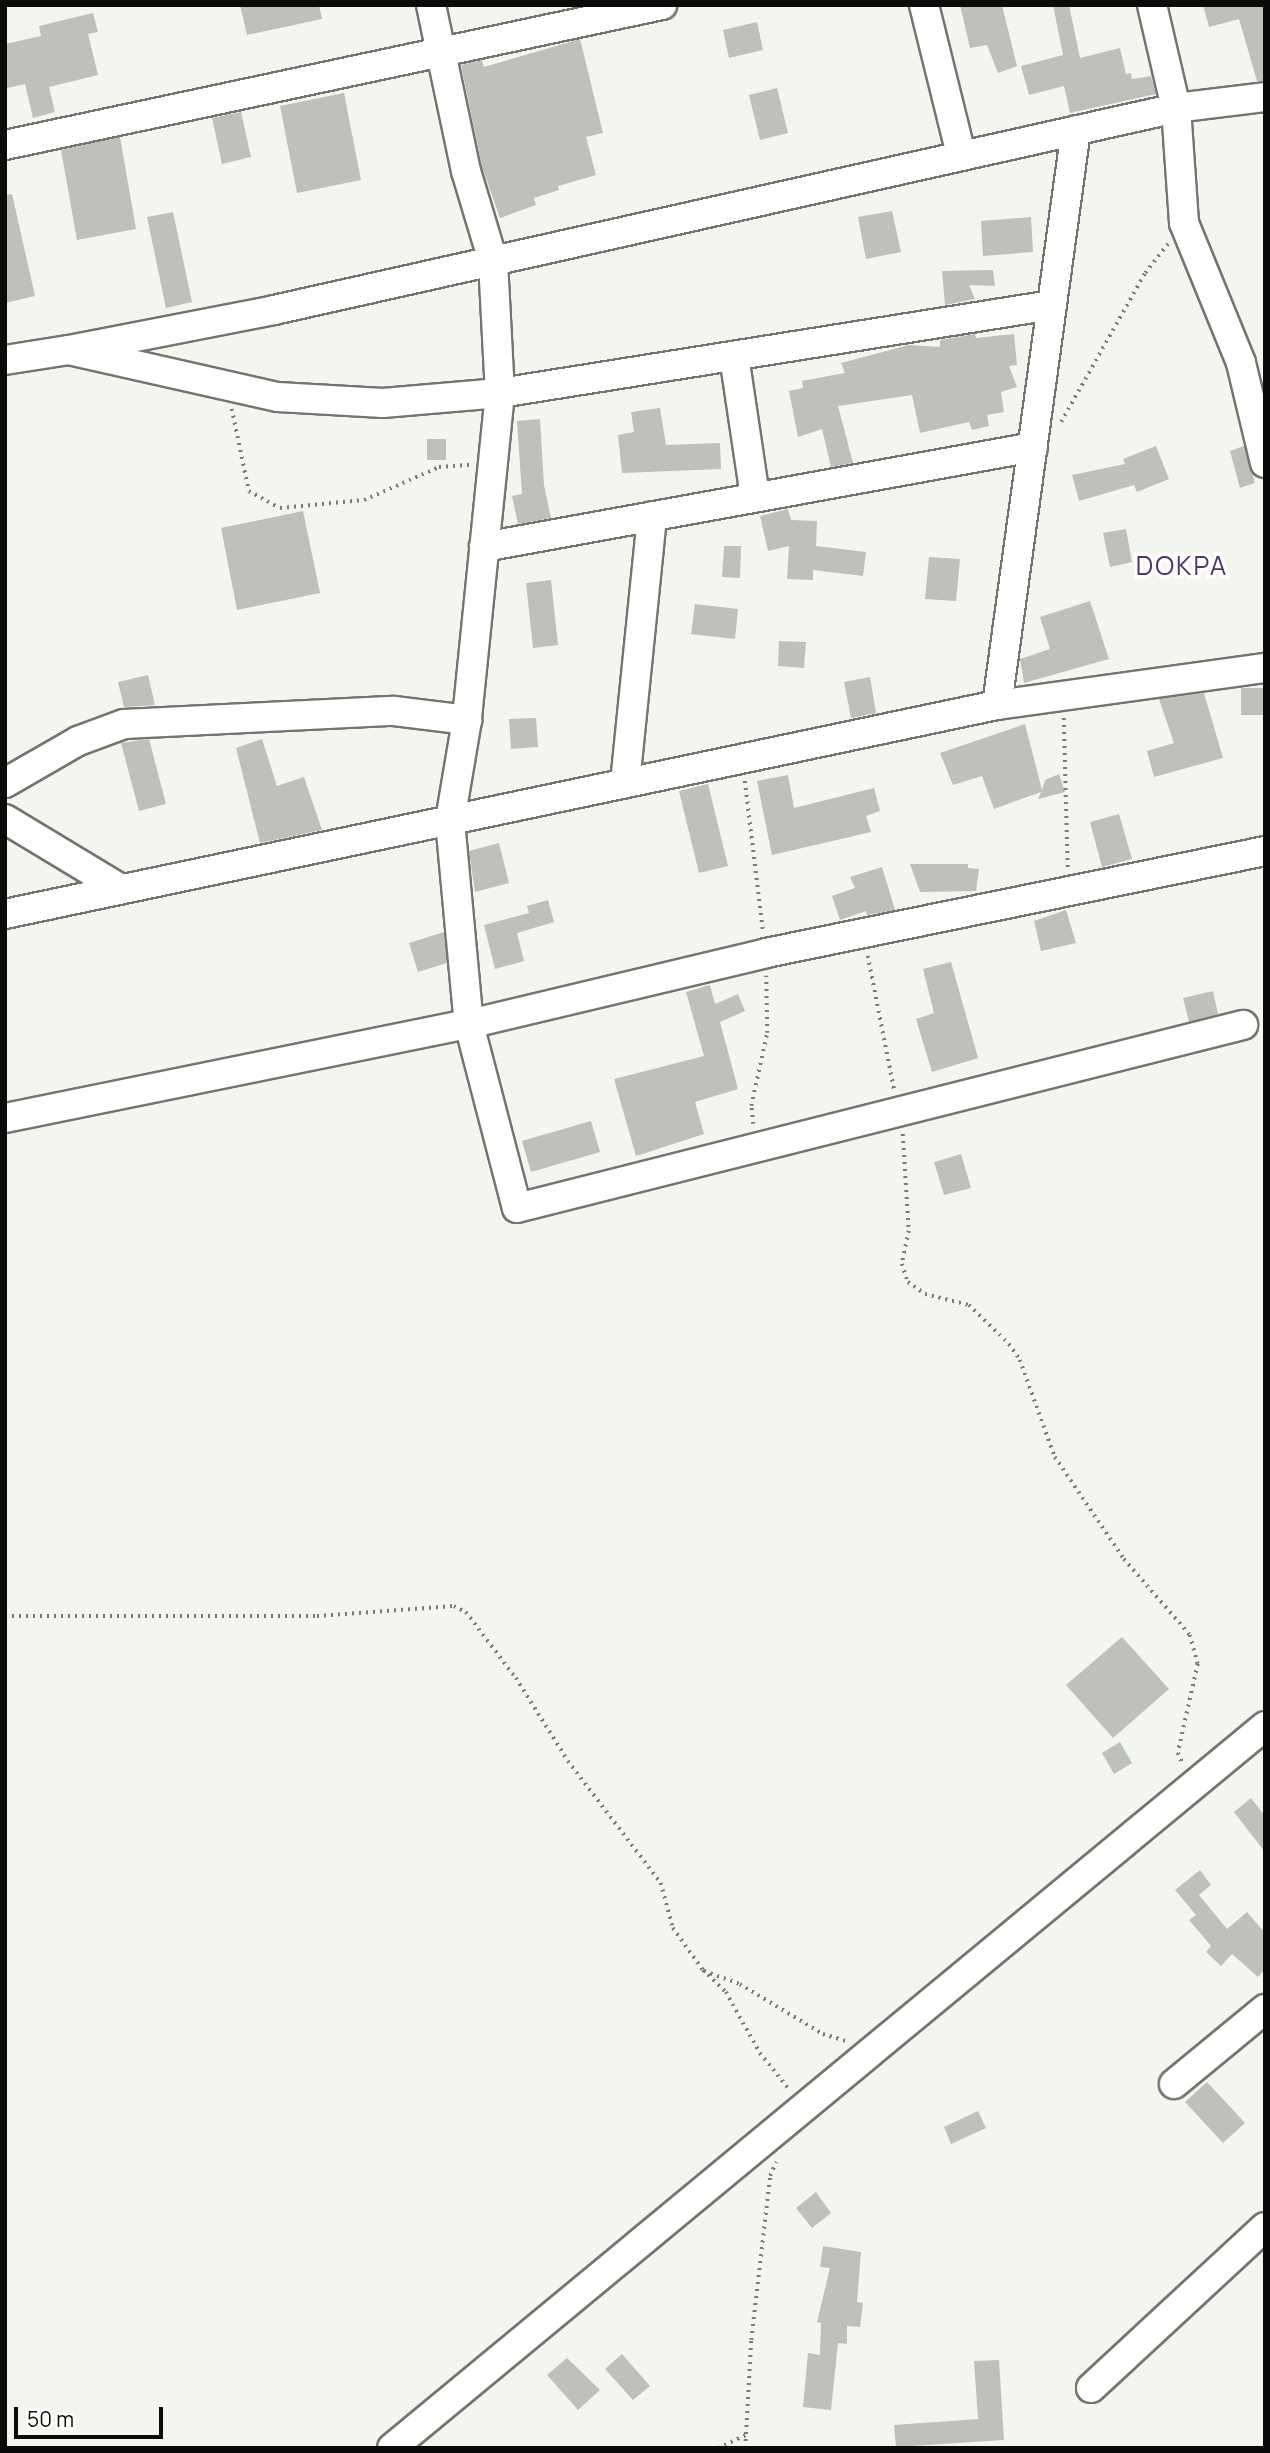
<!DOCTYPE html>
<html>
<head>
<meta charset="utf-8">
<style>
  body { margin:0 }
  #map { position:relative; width:1270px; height:2453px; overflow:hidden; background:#f2f6ee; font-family:Manrope,sans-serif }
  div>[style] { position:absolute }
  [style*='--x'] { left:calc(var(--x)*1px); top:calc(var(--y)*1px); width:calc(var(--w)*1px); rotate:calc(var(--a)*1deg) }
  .building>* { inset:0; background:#bdc1b9 }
  .path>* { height:3.5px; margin-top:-1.75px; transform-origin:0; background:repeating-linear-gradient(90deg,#797b76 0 2px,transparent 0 7px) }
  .roads { filter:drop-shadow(2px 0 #72766e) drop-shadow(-2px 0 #72766e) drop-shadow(0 2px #72766e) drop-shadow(0 -2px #72766e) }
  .minor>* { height:28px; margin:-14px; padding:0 14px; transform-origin:14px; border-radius:14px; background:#fff }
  span { translate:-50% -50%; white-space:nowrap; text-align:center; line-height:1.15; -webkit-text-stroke:7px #fff; paint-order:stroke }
  .quarter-label { font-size:26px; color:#4f336d; letter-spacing:2px }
  .frame { position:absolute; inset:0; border:7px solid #0b0c09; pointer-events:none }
  .scale { position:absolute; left:14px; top:2407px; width:149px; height:32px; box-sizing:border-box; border:4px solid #0b0c09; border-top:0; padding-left:9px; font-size:21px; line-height:24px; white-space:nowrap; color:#0b0c09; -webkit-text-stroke:5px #fff; paint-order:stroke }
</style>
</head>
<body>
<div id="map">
  <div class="building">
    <div style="clip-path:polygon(240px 5px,319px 5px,322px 19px,247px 35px)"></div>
    <div style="clip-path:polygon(960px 5px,1002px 5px,1017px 66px,998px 73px,987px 45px,970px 48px)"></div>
    <div style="clip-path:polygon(1053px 5px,1069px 5px,1080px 58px,1120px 48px,1126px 74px,1131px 73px,1132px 79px,1151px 76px,1156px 94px,1070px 113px,1064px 86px,1029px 95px,1021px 66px,1063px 55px)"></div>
    <div style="clip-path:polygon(1203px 5px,1265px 5px,1265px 81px,1257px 81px,1239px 19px,1209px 27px)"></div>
    <div style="clip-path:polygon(93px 13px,98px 32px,88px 34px,98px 75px,49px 87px,55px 112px,33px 118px,25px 84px,7px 88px,5px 44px,41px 36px,39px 26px)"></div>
    <div style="clip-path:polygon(757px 22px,763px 50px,729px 58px,723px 30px)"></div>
    <div style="clip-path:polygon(580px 39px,603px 133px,586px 137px,596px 175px,558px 186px,559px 190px,534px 198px,536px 205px,500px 218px,482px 167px,461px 65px,482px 60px,484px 67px)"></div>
    <div style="clip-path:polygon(777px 88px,788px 133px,760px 140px,749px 95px)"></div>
    <div style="clip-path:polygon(344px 93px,361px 180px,297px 193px,280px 106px)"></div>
    <div style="clip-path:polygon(241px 112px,251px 157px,222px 164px,212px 118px)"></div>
    <div style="clip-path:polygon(120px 137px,136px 229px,77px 240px,61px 150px)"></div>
    <div style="clip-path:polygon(12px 194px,35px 296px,5px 303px,5px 195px)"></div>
    <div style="clip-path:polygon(892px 211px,901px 252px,866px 259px,858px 217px)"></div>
    <div style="clip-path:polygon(173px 212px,192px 302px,166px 308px,147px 217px)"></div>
    <div style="clip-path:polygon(1031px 217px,1033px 252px,983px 256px,981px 221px)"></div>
    <div style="clip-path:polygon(993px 270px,995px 286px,969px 285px,975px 299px,945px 305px,942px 271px)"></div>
    <div style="clip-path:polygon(975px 334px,976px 338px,1014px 334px,1017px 365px,1009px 366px,1017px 387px,1001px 392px,1004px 412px,987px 415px,989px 426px,972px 430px,969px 422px,920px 433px,912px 395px,838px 406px,853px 463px,831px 467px,822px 429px,798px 437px,789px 391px,803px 388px,802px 381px,845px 373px,841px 363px,909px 345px,940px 347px,940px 340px)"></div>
    <div style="clip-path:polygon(660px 408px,666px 445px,720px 443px,721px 469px,622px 473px,618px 435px,634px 432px,631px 412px)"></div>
    <div style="clip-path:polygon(540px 419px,544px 485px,551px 518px,518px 524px,512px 496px,522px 494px,517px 421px)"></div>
    <div style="clip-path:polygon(427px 439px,446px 439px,446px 460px,427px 460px)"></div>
    <div style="clip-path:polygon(1156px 446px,1169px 479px,1137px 492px,1134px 485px,1079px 501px,1072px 475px,1125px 464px,1123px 459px)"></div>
    <div style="clip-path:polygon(1244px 446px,1255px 483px,1240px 488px,1230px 451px)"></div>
    <div style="clip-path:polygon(788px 509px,791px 520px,817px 521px,816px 546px,866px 552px,863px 576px,813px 570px,813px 580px,787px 579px,789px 546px,768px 551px,760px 516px)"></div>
    <div style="clip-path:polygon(303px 511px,320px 593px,237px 610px,221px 528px)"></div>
    <div style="clip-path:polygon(1126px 529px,1132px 562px,1110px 567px,1103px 533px)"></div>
    <div style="clip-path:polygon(724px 546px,741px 546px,740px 578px,722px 577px)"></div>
    <div style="clip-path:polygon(929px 557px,960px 559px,956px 601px,925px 599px)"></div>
    <div style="clip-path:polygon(551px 580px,558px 645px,533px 648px,526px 583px)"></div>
    <div style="clip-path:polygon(1090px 601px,1109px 659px,1024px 683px,1020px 659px,1050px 649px,1040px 617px)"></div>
    <div style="clip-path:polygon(695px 604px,738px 609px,735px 639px,691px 634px)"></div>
    <div style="clip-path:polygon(779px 641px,806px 642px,804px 668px,778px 666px)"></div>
    <div style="clip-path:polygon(148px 675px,155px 705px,124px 707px,118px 682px)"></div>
    <div style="clip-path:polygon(870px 677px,876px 713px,851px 718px,844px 682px)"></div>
    <div style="clip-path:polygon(1241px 688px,1265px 688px,1265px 715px,1241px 715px)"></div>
    <div style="clip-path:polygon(1204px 693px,1223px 758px,1154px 777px,1147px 751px,1174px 743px,1159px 699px)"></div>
    <div style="clip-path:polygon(536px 718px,538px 747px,511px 749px,509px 719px)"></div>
    <div style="clip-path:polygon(1025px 724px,1042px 790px,1045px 780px,1059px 774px,1065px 792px,1038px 799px,1041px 792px,994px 809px,982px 776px,953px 785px,940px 753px)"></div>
    <div style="clip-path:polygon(149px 739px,166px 804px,139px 811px,121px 743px)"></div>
    <div style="clip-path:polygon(262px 739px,277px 786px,304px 777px,322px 830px,260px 843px,236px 748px)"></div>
    <div style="clip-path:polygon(788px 775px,794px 808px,874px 788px,880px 811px,866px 816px,871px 832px,772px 855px,757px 781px)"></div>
    <div style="clip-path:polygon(708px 784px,728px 866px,699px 873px,679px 791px)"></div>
    <div style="clip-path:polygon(1119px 814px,1132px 859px,1102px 867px,1090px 822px)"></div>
    <div style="clip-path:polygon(499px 843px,509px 883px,475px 892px,469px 851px)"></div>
    <div style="clip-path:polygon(910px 864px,968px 864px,968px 868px,979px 869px,976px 891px,920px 892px)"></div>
    <div style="clip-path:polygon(882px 867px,895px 910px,867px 915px,866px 911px,840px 920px,832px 896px,855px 888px,850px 877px)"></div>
    <div style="clip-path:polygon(548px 900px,554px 922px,517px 933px,524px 961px,495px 969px,484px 925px,529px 913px,527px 906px)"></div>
    <div style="clip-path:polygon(1066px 910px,1076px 943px,1041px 951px,1034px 921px)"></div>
    <div style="clip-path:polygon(444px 932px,447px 963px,418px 972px,409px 943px)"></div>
    <div style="clip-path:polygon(951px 962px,978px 1058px,932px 1072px,916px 1019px,934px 1013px,923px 969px)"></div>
    <div style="clip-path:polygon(710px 985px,715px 1004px,738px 994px,745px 1011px,720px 1022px,738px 1089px,695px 1102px,704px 1134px,636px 1156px,614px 1079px,704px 1056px,686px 992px)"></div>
    <div style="clip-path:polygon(1213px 991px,1218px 1014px,1189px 1022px,1183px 998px)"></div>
    <div style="clip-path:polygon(591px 1121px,600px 1152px,531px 1172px,522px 1141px)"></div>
    <div style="clip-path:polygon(961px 1154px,971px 1188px,944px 1195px,934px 1162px)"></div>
    <div style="clip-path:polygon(1122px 1637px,1169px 1689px,1113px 1738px,1066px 1685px)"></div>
    <div style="clip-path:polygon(1120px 1742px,1132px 1763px,1114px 1774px,1102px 1753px)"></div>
    <div style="clip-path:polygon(1251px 1798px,1265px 1816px,1265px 1852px,1234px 1812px)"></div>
    <div style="clip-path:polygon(1200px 1870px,1211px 1885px,1199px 1895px,1227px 1929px,1247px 1912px,1265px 1933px,1265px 1969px,1258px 1977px,1232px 1954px,1221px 1966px,1206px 1952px,1211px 1946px,1189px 1920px,1196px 1915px,1175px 1890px)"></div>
    <div style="clip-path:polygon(1207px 2082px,1245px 2123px,1223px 2143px,1185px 2102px)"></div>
    <div style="clip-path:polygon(978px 2111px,986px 2128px,951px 2144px,944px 2127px)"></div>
    <div style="clip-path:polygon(816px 2192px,831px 2213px,812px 2228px,796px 2208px)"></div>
    <div style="clip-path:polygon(823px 2246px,861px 2252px,857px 2302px,863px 2303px,860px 2327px,847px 2326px,847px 2344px,838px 2343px,831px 2410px,803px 2407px,808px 2353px,820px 2355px,821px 2323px,817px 2322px,830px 2268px,820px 2267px)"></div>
    <div style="clip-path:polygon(622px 2354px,650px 2386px,633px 2400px,605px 2369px)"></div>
    <div style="clip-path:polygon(567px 2358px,600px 2390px,578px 2410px,547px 2375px)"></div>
    <div style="clip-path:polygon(999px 2360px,1004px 2440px,896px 2447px,894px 2425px,978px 2419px,974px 2361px)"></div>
  </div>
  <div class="path">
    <div style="--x:232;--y:409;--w:84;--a:78.3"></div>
    <div style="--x:249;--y:491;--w:35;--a:29"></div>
    <div style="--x:280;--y:508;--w:84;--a:-5.4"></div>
    <div style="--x:364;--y:500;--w:82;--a:-23.7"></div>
    <div style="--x:439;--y:467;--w:31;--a:-4"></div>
    <div style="--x:1061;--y:422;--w:171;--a:-60.6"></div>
    <div style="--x:1145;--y:273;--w:37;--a:-52"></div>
    <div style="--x:1064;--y:718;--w:150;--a:88.5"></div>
    <div style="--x:745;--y:781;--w:150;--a:83.1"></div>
    <div style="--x:868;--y:956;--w:136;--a:78.9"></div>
    <div style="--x:753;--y:1124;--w:18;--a:-96"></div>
    <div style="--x:751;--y:1106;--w:75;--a:-77.6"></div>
    <div style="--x:767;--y:1033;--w:57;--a:-91"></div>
    <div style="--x:903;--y:1134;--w:97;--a:86.5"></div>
    <div style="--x:909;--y:1231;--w:34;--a:102"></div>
    <div style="--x:902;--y:1264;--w:19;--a:72"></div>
    <div style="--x:908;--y:1282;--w:21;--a:35"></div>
    <div style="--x:925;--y:1294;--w:45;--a:14"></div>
    <div style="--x:969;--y:1305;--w:56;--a:44.3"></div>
    <div style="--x:1009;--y:1344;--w:19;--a:55"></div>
    <div style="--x:1020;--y:1360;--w:103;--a:70.2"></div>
    <div style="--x:1055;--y:1457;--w:123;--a:55.9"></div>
    <div style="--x:1124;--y:1559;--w:101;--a:49"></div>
    <div style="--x:1190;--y:1635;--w:30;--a:75"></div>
    <div style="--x:1198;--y:1664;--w:91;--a:102.7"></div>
    <div style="--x:1178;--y:1753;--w:12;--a:66"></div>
    <div style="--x:5;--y:1616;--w:312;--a:0"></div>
    <div style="--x:317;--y:1616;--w:137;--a:-4.2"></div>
    <div style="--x:454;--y:1606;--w:13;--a:27"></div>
    <div style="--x:466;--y:1612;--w:83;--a:52.9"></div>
    <div style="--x:516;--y:1678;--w:98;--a:57.9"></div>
    <div style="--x:568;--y:1761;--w:153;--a:52.7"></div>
    <div style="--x:661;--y:1883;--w:47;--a:75.1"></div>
    <div style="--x:673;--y:1928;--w:52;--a:54.5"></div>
    <div style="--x:703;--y:1970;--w:32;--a:44"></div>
    <div style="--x:726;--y:1992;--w:70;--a:60.9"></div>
    <div style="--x:760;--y:2053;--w:46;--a:51.1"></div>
    <div style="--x:704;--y:1971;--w:38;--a:20"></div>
    <div style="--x:740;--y:1984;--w:97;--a:31.1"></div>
    <div style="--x:823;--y:2034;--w:24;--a:17"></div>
    <div style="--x:718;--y:2448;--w:31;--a:-25"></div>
    <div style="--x:745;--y:2448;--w:108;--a:-86.8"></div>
    <div style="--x:751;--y:2340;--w:165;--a:-83.4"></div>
    <div style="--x:770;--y:2176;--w:15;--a:-67"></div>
  </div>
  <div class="roads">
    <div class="minor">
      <div style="--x:431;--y:5;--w:170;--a:78.1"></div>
      <div style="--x:466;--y:171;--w:94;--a:73.3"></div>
      <div style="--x:493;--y:261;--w:132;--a:87"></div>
      <div style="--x:500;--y:393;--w:329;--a:95.8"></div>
      <div style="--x:467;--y:720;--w:102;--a:99.6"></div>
      <div style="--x:450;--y:821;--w:204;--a:84.7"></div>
      <div style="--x:469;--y:1024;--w:190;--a:75.4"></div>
      <div style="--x:517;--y:1208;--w:749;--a:-14.15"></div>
      <div style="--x:924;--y:5;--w:154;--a:76.1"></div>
      <div style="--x:1152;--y:5;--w:106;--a:76.9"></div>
      <div style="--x:1176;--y:108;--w:115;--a:86"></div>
      <div style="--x:1184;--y:223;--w:151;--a:67.8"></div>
      <div style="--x:1241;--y:363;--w:103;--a:76.5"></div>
      <div style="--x:5;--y:145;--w:672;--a:-12.03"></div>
      <div style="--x:69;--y:350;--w:209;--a:-11"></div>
      <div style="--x:274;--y:310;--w:924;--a:-12.62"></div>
      <div style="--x:1176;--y:108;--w:90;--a:-7"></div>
      <div style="--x:734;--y:356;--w:143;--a:81.5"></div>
      <div style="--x:5;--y:360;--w:65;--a:-8.9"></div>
      <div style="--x:69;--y:350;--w:214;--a:12.7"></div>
      <div style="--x:278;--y:397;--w:105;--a:3.3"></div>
      <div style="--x:383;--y:403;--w:117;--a:-4.9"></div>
      <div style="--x:500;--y:393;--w:559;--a:-9.06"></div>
      <div style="--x:484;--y:547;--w:558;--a:-10.32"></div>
      <div style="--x:997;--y:705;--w:580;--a:-82.18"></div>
      <div style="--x:5;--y:783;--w:84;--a:-29.9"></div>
      <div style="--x:78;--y:741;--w:49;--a:-20.3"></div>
      <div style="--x:124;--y:724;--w:270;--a:-2.8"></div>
      <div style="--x:394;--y:711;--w:74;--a:7"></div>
      <div style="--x:625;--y:783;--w:268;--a:-84.2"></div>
      <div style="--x:5;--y:819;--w:135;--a:31.1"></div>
      <div style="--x:5;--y:914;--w:1014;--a:-11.9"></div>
      <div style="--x:997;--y:705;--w:271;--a:-7.9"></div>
      <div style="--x:5;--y:1118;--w:473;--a:-11.5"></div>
      <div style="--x:469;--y:1024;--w:305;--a:-13.4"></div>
      <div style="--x:766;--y:953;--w:509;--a:-11.55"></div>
      <div style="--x:1174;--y:2084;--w:118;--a:-39.5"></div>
      <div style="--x:1091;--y:2388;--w:237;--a:-42.8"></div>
      <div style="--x:392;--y:2448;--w:1133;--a:-39.59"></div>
    </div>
  </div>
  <div class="quarter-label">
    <span style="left:1182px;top:566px">DOKPA</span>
  </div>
  <div class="frame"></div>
  <div class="scale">50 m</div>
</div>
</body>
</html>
